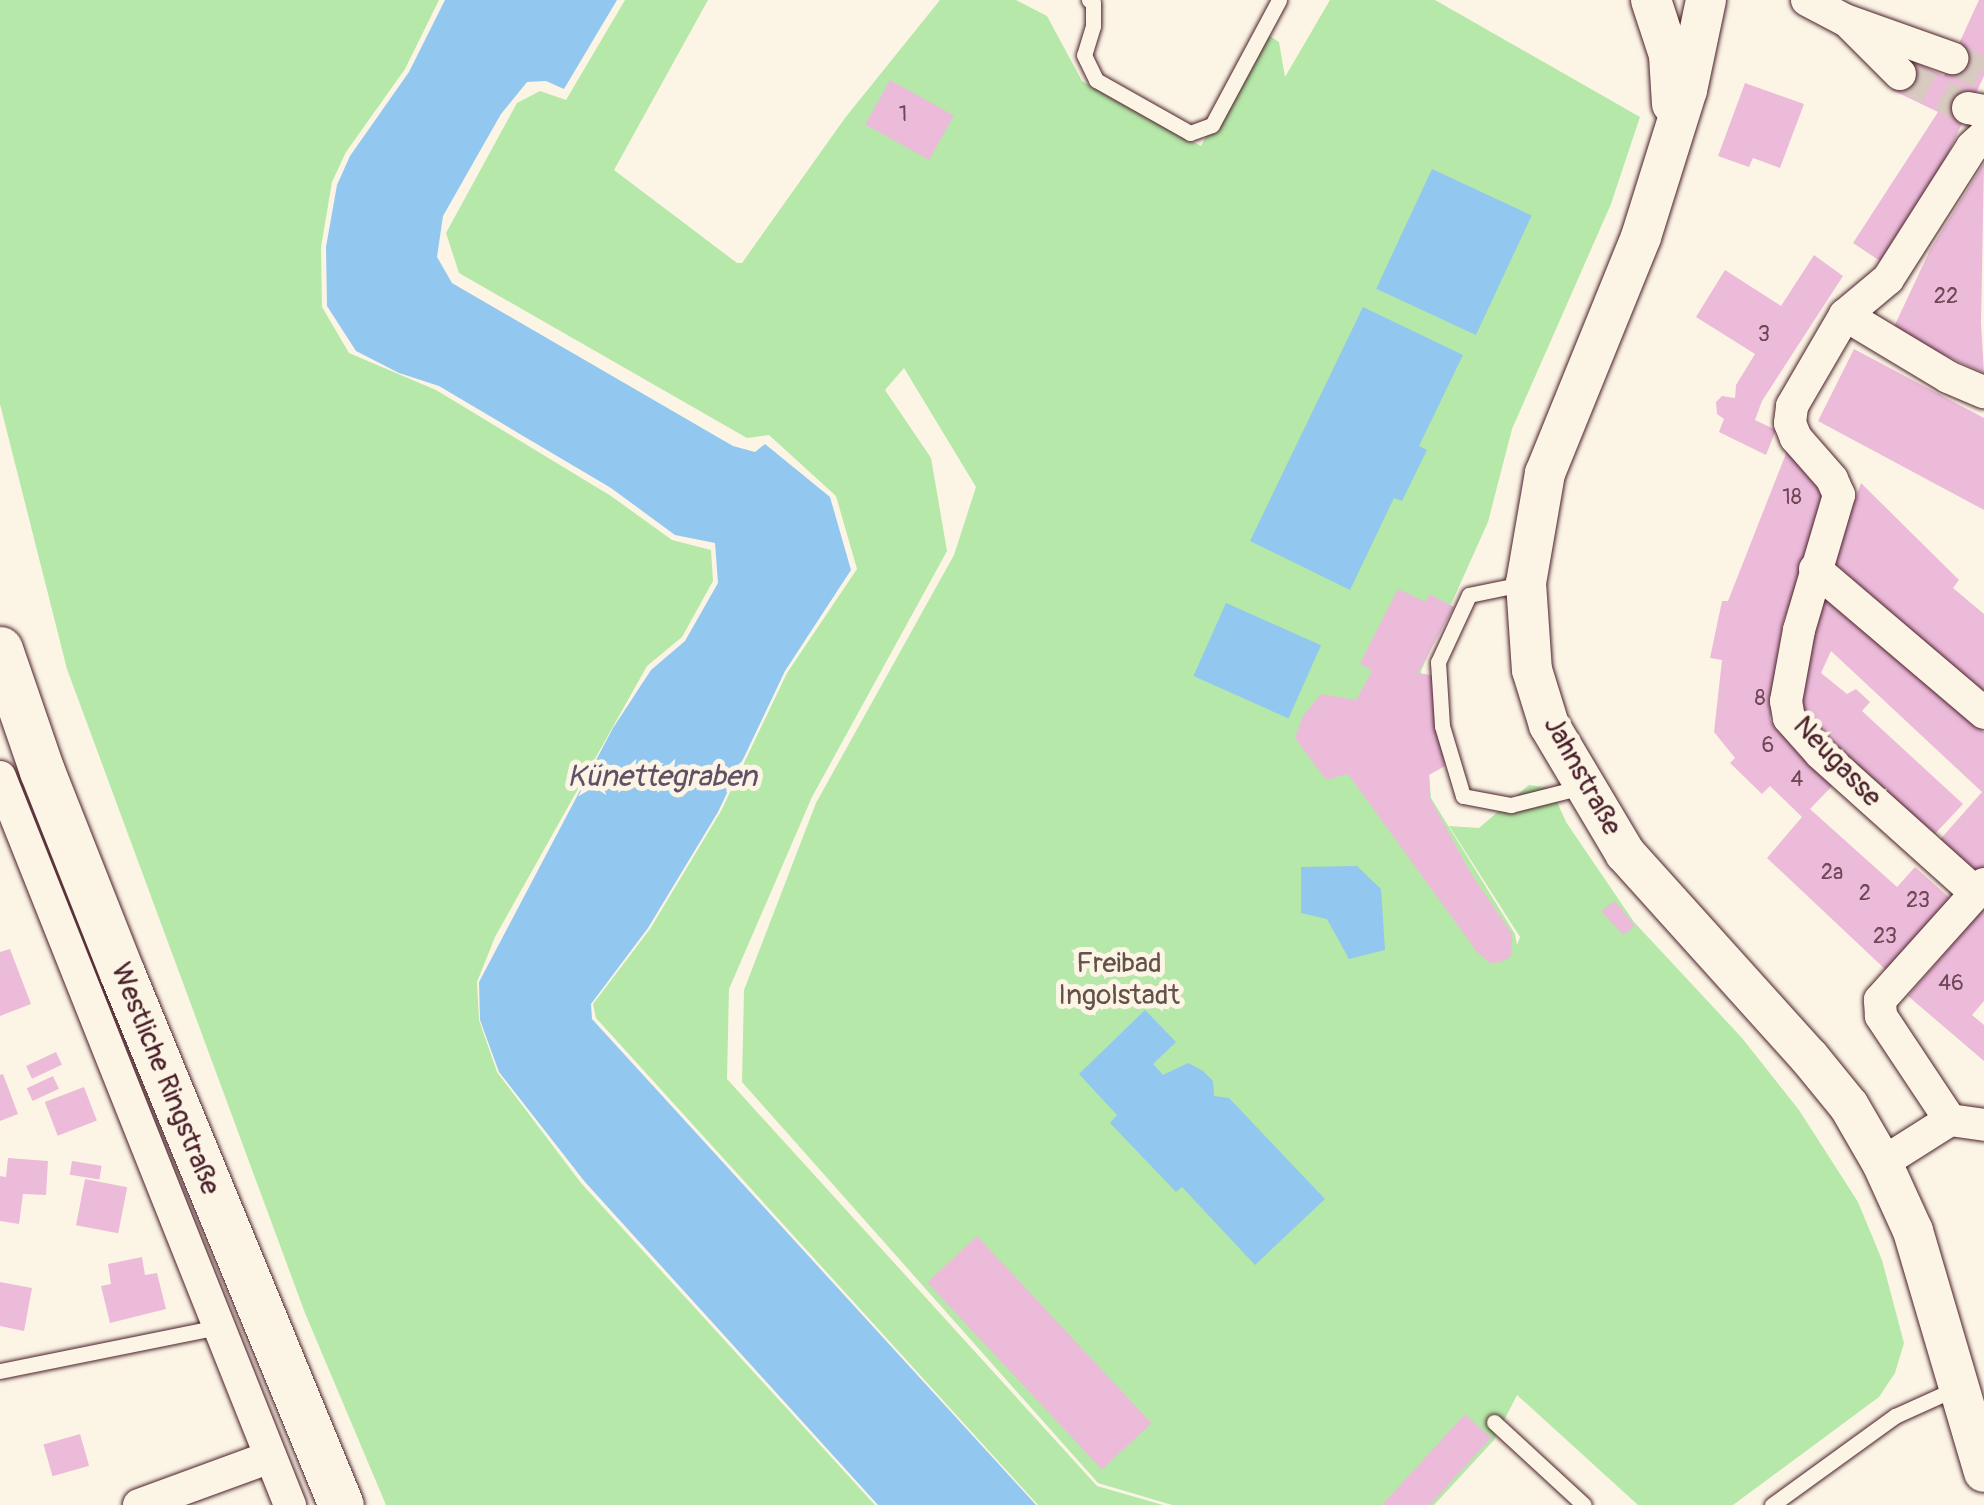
<!DOCTYPE html>
<meta charset="utf-8">
<style>
body{margin:0}
#map{position:relative;width:1984px;height:1505px;overflow:hidden;background:#fcf5e5;font-family:Pangolin,sans-serif}
div>[style]{position:absolute}
[style*='--x']{left:calc(var(--x)*1px);top:calc(var(--y)*1px);width:calc(var(--w)*1px);rotate:calc(var(--a)*1deg)}
.green>*{inset:0;background:#b5e8a9}
.water>*{inset:0;background:#92c7f0;transform-origin:0 0}
.building>*{inset:0;background:#ecbbda;transform-origin:0 0}
.minor-tunnel>*{height:32px;margin-top:-16px;transform-origin:0;background:repeating-linear-gradient(90deg,#d8cac0 0 32px,transparent 0 48px)}
.roads{filter:drop-shadow(0 0 2px #4a1f2b) drop-shadow(0 0 2px #4a1f2b)}
.service>*{height:15px;margin:-7.5px;padding:0 7.5px;transform-origin:7.5px;border-radius:7.5px;background:#fcf5e5}
.minor>*{height:32px;margin:-16px;padding:0 16px;transform-origin:16px;border-radius:16px;background:#fcf5e5}
.tertiary>*{height:40px;margin:-20px;padding:0 20px;transform-origin:20px;border-radius:20px;background:#fcf5e5}
.secondary>*{height:45px;margin:-22.5px;padding:0 22.5px;transform-origin:22.5px;border-radius:22.5px;background:#fcf5e5}
span{translate:-50% -50%;white-space:nowrap;text-align:center;line-height:1.15;-webkit-text-stroke:10px #fcf5e5;paint-order:stroke}
.number-label{font-size:22px;color:#724657}
.number-label span{-webkit-text-stroke-width:0}
.street-label{font-size:28px;color:#4a1f2b}
.park-label{font-size:28px;color:#65514a}
.water-label{font-size:30px;color:#605166;font-style:italic}
</style>
<div id="map">
<div class="green">
<div style="clip-path:polygon(0 0,439px 0,405px 69px,346px 152px,332px 182px,321px 247px,322px 307px,349px 353px,436px 390px,611px 496px,672px 540px,711px 550px,713px 581px,682px 637px,647px 666px,495px 937px,477px 982px,479px 1020px,497px 1072px,581px 1183px,875px 1505px,386px 1505px,305px 1313px,67px 669px,0 404px)"></div>
<div style="clip-path:polygon(625px 0,708px 0,614px 170px,737px 263px,742px 263px,845px 118px,940px 0,1016px 0,1047px 16px,1082px 81px,1201px 146px,1262px 31px,1279px 42px,1285px 77px,1330px 0,1435px 0,1640px 117px,1611px 204px,1512px 429px,1488px 522px,1421px 671px,1431px 798px,1515px 934px,1517px 945px,1520px 937px,1449px 826px,1479px 828px,1529px 785px,1551px 788px,1566px 822px,1634px 922px,1742px 1038px,1799px 1110px,1858px 1202px,1882px 1260px,1904px 1343px,1895px 1373px,1879px 1397px,1733px 1505px,1638px 1505px,1517px 1395px,1494px 1440px,1434px 1505px,1172px 1505px,1098px 1483px,742px 1082px,744px 990px,816px 803px,954px 555px,976px 487px,904px 368px,885px 390px,931px 458px,947px 551px,812px 797px,729px 989px,727px 1079px,1097px 1486px,1163px 1505px,1038px 1505px,596px 1018px,593px 1004px,650px 929px,721px 811px,787px 673px,857px 569px,836px 496px,769px 435px,747px 438px,459px 273px,446px 233px,517px 103px,540px 91px,566px 100px)"></div>
</div>
<div class="water">
<div style="clip-path:polygon(445px 0,617px 0,564px 89px,546px 81px,527px 82px,501px 114px,443px 216px,437px 257px,452px 283px,733px 446px,755px 452px,765px 444px,830px 497px,851px 570px,785px 671px,718px 812px,648px 928px,591px 1004px,592px 1019px,1036px 1505px,878px 1505px,585px 1182px,499px 1072px,480px 1020px,479px 982px,613px 728px,651px 670px,685px 641px,718px 583px,715px 543px,675px 535px,611px 488px,439px 386px,399px 373px,356px 351px,327px 306px,326px 247px,337px 185px,350px 156px,409px 72px)"></div>
<div style="left:1432px;top:169px;width:110px;height:132px;rotate:25deg"></div>
<div style="clip-path:polygon(1363px 307px,1463px 355px,1419px 446px,1427px 450px,1402px 501px,1394px 498px,1350px 590px,1250px 541px)"></div>
<div style="left:1226px;top:603px;width:104px;height:80px;rotate:24deg"></div>
<div style="clip-path:polygon(1357px 866px,1381px 889px,1385px 950px,1349px 959px,1327px 919px,1301px 913px,1301px 867px)"></div>
<div style="clip-path:polygon(1145px 1010px,1176px 1042px,1153px 1064px,1163px 1075px,1188px 1063px,1203px 1071px,1213px 1081px,1214px 1096px,1229px 1098px,1325px 1199px,1255px 1265px,1182px 1187px,1176px 1192px,1110px 1123px,1117px 1115px,1079px 1074px)"></div>
</div>
<div class="building">
<div style="clip-path:polygon(1979px 0,1984px 0,1984px 76px,1947px 156px,1880px 261px,1853px 243px,1938px 112px,1892px 90px,1908px 59px,1944px 76px)"></div>
<div style="left:890px;top:80px;width:73px;height:51px;rotate:29deg"></div>
<div style="clip-path:polygon(1745px 83px,1804px 104px,1780px 168px,1753px 158px,1749px 167px,1718px 156px)"></div>
<div style="clip-path:polygon(1984px 163px,1981px 323px,1984px 373px,1892px 331px,1930px 250px)"></div>
<div style="clip-path:polygon(1814px 255px,1843px 276px,1762px 401px,1755px 420px,1776px 430px,1766px 455px,1719px 432px,1724px 419px,1717px 414px,1716px 402px,1722px 396px,1735px 398px,1736px 385px,1755px 354px,1696px 317px,1725px 270px,1781px 306px)"></div>
<div style="clip-path:polygon(1854px 349px,1984px 418px,1984px 510px,1818px 421px)"></div>
<div style="clip-path:polygon(1787px 451px,1831px 495px,1783px 622px,1770px 720px,1836px 782px,1810px 809px,1897px 887px,1915px 867px,1952px 900px,1887px 971px,1767px 858px,1802px 817px,1770px 786px,1762px 794px,1730px 763px,1735px 758px,1714px 732px,1722px 660px,1710px 658px,1722px 601px,1728px 601px)"></div>
<div style="clip-path:polygon(1861px 483px,1959px 580px,1953px 588px,1984px 614px,1984px 695px,1833px 562px)"></div>
<div style="clip-path:polygon(1398px 589px,1426px 602px,1429px 594px,1454px 607px,1418px 673px,1436px 676px,1445px 766px,1429px 775px,1430px 798px,1470px 872px,1512px 934px,1511px 956px,1502px 962px,1490px 963px,1477px 952px,1348px 774px,1326px 780px,1295px 738px,1303px 716px,1321px 694px,1356px 700px,1372px 671px,1360px 663px)"></div>
<div style="clip-path:polygon(1823px 589px,1984px 732px,1984px 869px,1976px 877px,1937px 843px,1982px 792px,1831px 651px,1821px 673px,1847px 694px,1856px 689px,1870px 702px,1862px 711px,1963px 804px,1932px 837px,1800px 713px,1805px 646px)"></div>
<div style="clip-path:polygon(1615px 901px,1635px 926px,1623px 935px,1601px 911px)"></div>
<div style="clip-path:polygon(1984px 908px,1984px 1001px,1972px 1015px,1984px 1025px,1984px 1061px,1908px 996px)"></div>
<div style="clip-path:polygon(10px 949px,31px 1004px,0 1016px,0 952px)"></div>
<div style="left:56px;top:1052px;width:14px;height:33px;rotate:65deg"></div>
<div style="clip-path:polygon(3px 1074px,18px 1114px,0 1121px,0 1075px)"></div>
<div style="left:53px;top:1076px;width:14px;height:29px;rotate:65deg"></div>
<div style="left:84px;top:1087px;width:36px;height:42px;rotate:69deg"></div>
<div style="clip-path:polygon(8px 1158px,48px 1161px,46px 1195px,23px 1194px,19px 1224px,0 1221px,0 1176px,6px 1177px)"></div>
<div style="left:72px;top:1161px;width:30px;height:14px;rotate:9deg"></div>
<div style="left:85px;top:1179px;width:43px;height:47px;rotate:11deg"></div>
<div style="left:977px;top:1236px;width:256px;height:68px;rotate:47deg"></div>
<div style="clip-path:polygon(142px 1257px,145px 1275px,157px 1273px,166px 1309px,110px 1323px,101px 1286px,111px 1284px,108px 1264px)"></div>
<div style="clip-path:polygon(0 1282px,32px 1288px,24px 1331px,0 1326px)"></div>
<div style="clip-path:polygon(1465px 1414px,1491px 1438px,1430px 1505px,1382px 1505px)"></div>
<div style="left:80px;top:1434px;width:33px;height:38px;rotate:74deg"></div>
</div>
<div class="minor-tunnel">
<div style="--x:1952;--y:58;--w:36;--a:28"></div>
<div style="--x:1900;--y:74;--w:76;--a:26.6"></div>
</div>
<div class="roads">
<div class="service">
<div style="--x:1089;--y:0;--w:5;--a:37"></div>
<div style="--x:1093;--y:3;--w:23;--a:90"></div>
<div style="--x:1093;--y:26;--w:30;--a:107"></div>
<div style="--x:1084;--y:55;--w:28;--a:64"></div>
<div style="--x:1096;--y:80;--w:108;--a:29.4"></div>
<div style="--x:1190;--y:133;--w:23;--a:-20"></div>
<div style="--x:1212;--y:125;--w:142;--a:-61.8"></div>
<div style="--x:1522;--y:584;--w:54;--a:168.3"></div>
<div style="--x:1469;--y:595;--w:74;--a:114.8"></div>
<div style="--x:1438;--y:662;--w:64;--a:86.4"></div>
<div style="--x:1442;--y:726;--w:73;--a:73.3"></div>
<div style="--x:1463;--y:796;--w:49;--a:10.6"></div>
<div style="--x:1511;--y:805;--w:73;--a:-14.2"></div>
<div style="--x:0;--y:1371;--w:222;--a:-11.4"></div>
<div style="--x:1494;--y:1422;--w:122;--a:42.7"></div>
<div style="--x:1772;--y:1505;--w:152;--a:-35.9"></div>
<div style="--x:1895;--y:1416;--w:68;--a:-24.3"></div>
</div>
<div class="minor">
<div style="--x:1807;--y:0;--w:43;--a:27.8"></div>
<div style="--x:1845;--y:20;--w:114;--a:19.6"></div>
<div style="--x:1849;--y:23;--w:72;--a:45"></div>
<div style="--x:1968;--y:108;--w:16;--a:11"></div>
<div style="--x:1845;--y:315;--w:120;--a:31"></div>
<div style="--x:1948;--y:377;--w:39;--a:23"></div>
<div style="--x:1815;--y:569;--w:222;--a:40.4"></div>
<div style="--x:0;--y:777;--w:784;--a:68.28"></div>
<div style="--x:1976;--y:893;--w:210;--a:-138.1"></div>
<div style="--x:1820;--y:753;--w:47;--a:-131.5"></div>
<div style="--x:1789;--y:718;--w:17;--a:-100"></div>
<div style="--x:1786;--y:701;--w:72;--a:-79.6"></div>
<div style="--x:1799;--y:630;--w:141;--a:-73.5"></div>
<div style="--x:1839;--y:495;--w:17;--a:-114"></div>
<div style="--x:1832;--y:479;--w:55;--a:-131.3"></div>
<div style="--x:1796;--y:438;--w:16;--a:-112"></div>
<div style="--x:1790;--y:423;--w:17;--a:-83"></div>
<div style="--x:1792;--y:406;--w:105;--a:-59.8"></div>
<div style="--x:1845;--y:315;--w:56;--a:-39.9"></div>
<div style="--x:1888;--y:279;--w:156;--a:-57.5"></div>
<div style="--x:1972;--y:147;--w:16;--a:-43"></div>
<div style="--x:1950;--y:1120;--w:125;--a:-123.6"></div>
<div style="--x:1881;--y:1016;--w:16;--a:-94"></div>
<div style="--x:1880;--y:1000;--w:156;--a:-48.1"></div>
<div style="--x:1882;--y:1163;--w:80;--a:-32.3"></div>
<div style="--x:1950;--y:1120;--w:34;--a:8"></div>
<div style="--x:139;--y:1505;--w:140;--a:-20.1"></div>
</div>
<div class="tertiary">
<div style="--x:1651;--y:0;--w:58;--a:71.9"></div>
<div style="--x:1669;--y:55;--w:49;--a:86.5"></div>
<div style="--x:1706;--y:0;--w:92;--a:101.9"></div>
<div style="--x:1687;--y:90;--w:154;--a:107.4"></div>
<div style="--x:1641;--y:237;--w:255;--a:112.1"></div>
<div style="--x:1545;--y:473;--w:112;--a:99.8"></div>
<div style="--x:1526;--y:583;--w:87;--a:86.1"></div>
<div style="--x:1532;--y:670;--w:58;--a:72.8"></div>
<div style="--x:1549;--y:725;--w:149;--a:59.3"></div>
<div style="--x:1625;--y:853;--w:275;--a:48"></div>
<div style="--x:1809;--y:1057;--w:63;--a:50.8"></div>
<div style="--x:1849;--y:1106;--w:66;--a:59.9"></div>
<div style="--x:1882;--y:1163;--w:75;--a:65.5"></div>
<div style="--x:1913;--y:1231;--w:251;--a:73.6"></div>
</div>
<div class="secondary">
<div style="--x:0;--y:649;--w:129;--a:71"></div>
<div style="--x:42;--y:771;--w:217;--a:68.4"></div>
<div style="--x:122;--y:973;--w:575;--a:67.63"></div>
</div>
</div>
<div class="number-label">
<span style="left:903px;top:115px">1</span>
<span style="left:1946px;top:297px">22</span>
<span style="left:1764px;top:335px">3</span>
<span style="left:1792px;top:498px">18</span>
<span style="left:1760px;top:699px">8</span>
<span style="left:1768px;top:746px">6</span>
<span style="left:1797px;top:780px">4</span>
<span style="left:1832px;top:873px">2a</span>
<span style="left:1865px;top:894px">2</span>
<span style="left:1918px;top:901px">23</span>
<span style="left:1885px;top:937px">23</span>
<span style="left:1951px;top:984px">46</span>
</div>
<div class="street-label">
<span style="left:1837px;top:762px;rotate:46deg">Neugasse</span>
<span style="left:1582px;top:776px;rotate:61deg">Jahnstraße</span>
<span style="left:165px;top:1079px;rotate:68deg">Westliche Ringstraße</span>
</div>
<div class="park-label">
<span style="left:1119px;top:980px">Freibad<br>Ingolstadt</span>
</div>
<div class="water-label">
<span style="left:662px;top:777px">Künettegraben</span>
</div>
</div>
